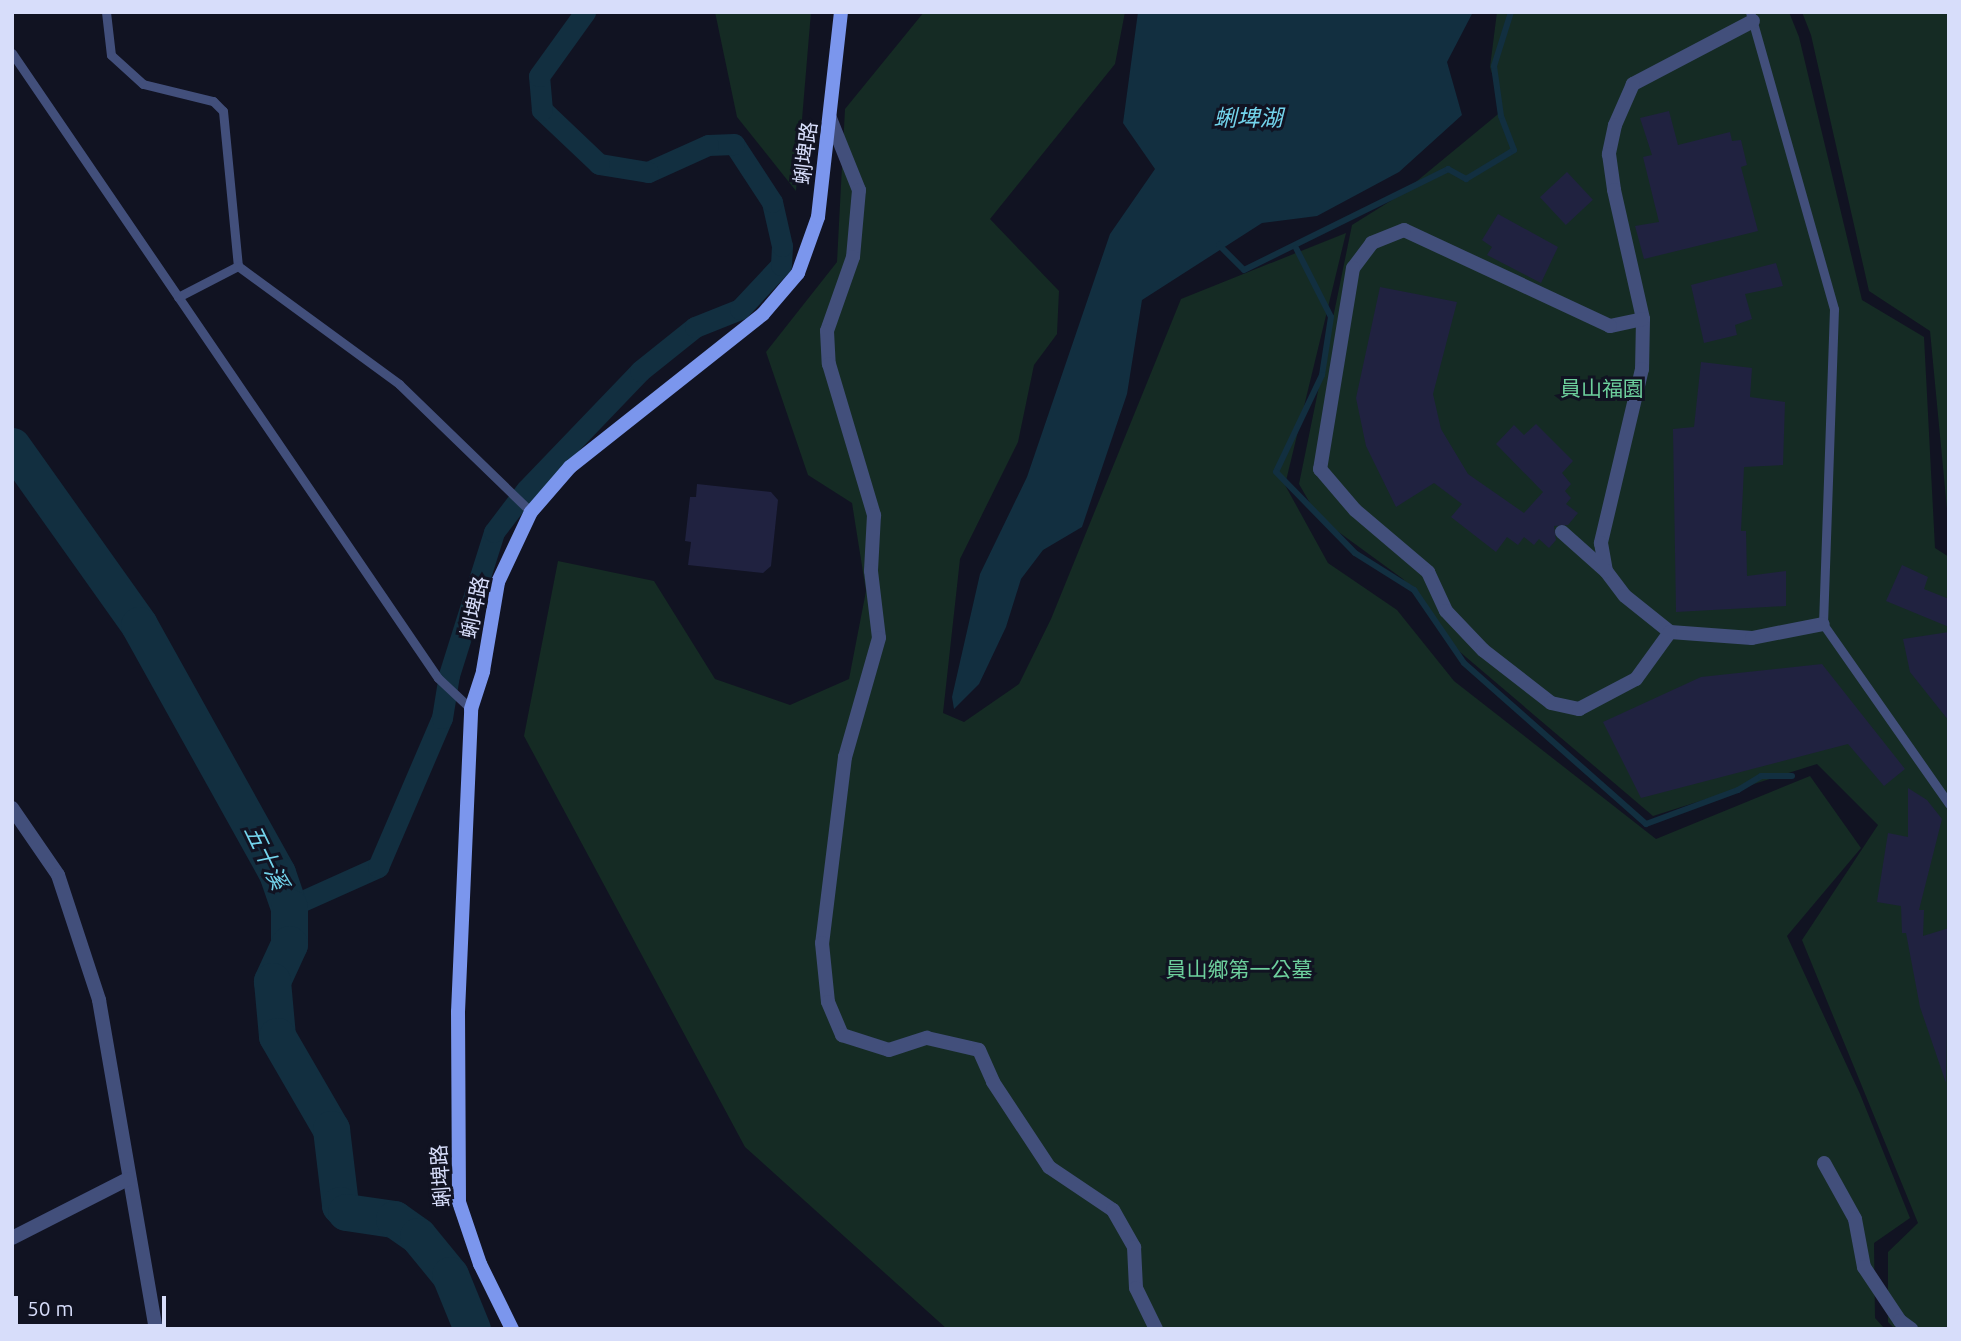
<!DOCTYPE html>
<meta charset="utf-8">
<style>
body{margin:0}
#map{position:relative;width:1961px;height:1341px;overflow:hidden;background:#111322;font-family:Ubuntu,"Noto Sans TC",sans-serif}
div>[style]{position:absolute}
[style*='--x']{left:calc(var(--x)*1px);top:calc(var(--y)*1px);width:calc(var(--w)*1px);rotate:calc(var(--a)*1deg)}
.green>*{inset:0;background:#152b24}
.water>*{inset:0;background:#122f40}
.stream>*{height:6px;margin:-3px;padding:0 3px;transform-origin:3px;border-radius:3px;background:#122f40}
.canal>*{height:21px;margin:-10.5px;padding:0 10.5px;transform-origin:10.5px;border-radius:10.5px;background:#122f40}
.river>*{height:37px;margin:-18.5px;padding:0 18.5px;transform-origin:18.5px;border-radius:18.5px;background:#122f40}
.building>*{inset:0;background:#202240;transform-origin:0 0}
.lane>*{height:9px;margin:-4.5px;padding:0 4.5px;transform-origin:4.5px;border-radius:4.5px;background:#424f7b}
.street>*{height:14px;margin:-7px;padding:0 7px;transform-origin:7px;border-radius:7px;background:#424f7b}
.secondary>*{height:14px;margin:-7px;padding:0 7px;transform-origin:7px;border-radius:7px;background:#7b96ed}
span{translate:-50% -50%;white-space:nowrap;text-align:center;line-height:1.15;-webkit-text-stroke:6px #111322;paint-order:stroke}
.street-label{font-size:21px;color:#d7ddfa}
.park-label{font-size:21px;color:#6dd09d}
.water-label{font-size:23px;color:#73d4ec;font-style:italic}
.frame{position:absolute;inset:0;border:14px solid #d7ddfa;pointer-events:none}
.scale{position:absolute;left:14px;top:1296px;width:152px;height:32px;box-sizing:border-box;border:4px solid #d7ddfa;border-top:0;padding-left:9px;font-size:21px;line-height:24px;white-space:nowrap;color:#d7ddfa;-webkit-text-stroke:5px #111322;paint-order:stroke}
</style>
<div id="map">
<div class="green">
<div style="clip-path:polygon(715px 12px,811px 12px,796px 191px,737px 117px)"></div>
<div style="clip-path:polygon(924px 12px,1125px 12px,1115px 64px,990px 219px,1059px 291px,1057px 334px,1034px 365px,1018px 442px,960px 559px,943px 713px,964px 722px,1019px 684px,1051px 619px,1181px 299px,1346px 233px,1285px 485px,1328px 563px,1397px 610px,1454px 681px,1656px 839px,1810px 776px,1861px 848px,1787px 936px,1860px 1094px,1910px 1218px,1874px 1243px,1875px 1318px,1885px 1329px,947px 1329px,745px 1147px,524px 736px,558px 561px,654px 581px,715px 679px,790px 705px,849px 679px,866px 591px,852px 503px,808px 475px,766px 352px,837px 262px,845px 109px)"></div>
<div style="clip-path:polygon(1497px 12px,1789px 12px,1799px 37px,1862px 300px,1924px 337px,1935px 548px,1949px 557px,1949px 1329px,1895px 1329px,1888px 1322px,1888px 1252px,1918px 1223px,1802px 940px,1878px 825px,1817px 764px,1653px 816px,1460px 652px,1403px 579px,1318px 517px,1299px 484px,1352px 225px,1400px 195px,1503px 110px,1490px 67px)"></div>
<div style="clip-path:polygon(1802px 12px,1949px 12px,1949px 530px,1930px 331px,1869px 291px,1811px 35px)"></div>
</div>
<div class="water">
<div style="clip-path:polygon(1138px 12px,1473px 12px,1447px 62px,1462px 115px,1399px 172px,1317px 216px,1262px 223px,1142px 300px,1127px 394px,1082px 527px,1043px 550px,1021px 579px,1006px 627px,979px 684px,954px 709px,952px 697px,980px 574px,1027px 477px,1110px 234px,1155px 169px,1123px 123px)"></div>
</div>
<div class="stream">
<div style="--x:1219;--y:245;--w:35;--a:45"></div>
<div style="--x:1244;--y:270;--w:228;--a:-26.3"></div>
<div style="--x:1448;--y:169;--w:21;--a:29"></div>
<div style="--x:1466;--y:179;--w:56;--a:-31.1"></div>
<div style="--x:1514;--y:150;--w:36;--a:-111"></div>
<div style="--x:1501;--y:116;--w:50;--a:-98"></div>
<div style="--x:1494;--y:66;--w:57;--a:-72.5"></div>
<div style="--x:1296;--y:248;--w:77;--a:63.1"></div>
<div style="--x:1331;--y:317;--w:59;--a:98.8"></div>
<div style="--x:1322;--y:375;--w:107;--a:115.4"></div>
<div style="--x:1276;--y:472;--w:113;--a:45.7"></div>
<div style="--x:1355;--y:553;--w:70;--a:32.1"></div>
<div style="--x:1414;--y:590;--w:88;--a:55.6"></div>
<div style="--x:1464;--y:663;--w:243;--a:41.5"></div>
<div style="--x:1646;--y:824;--w:98;--a:-20.3"></div>
<div style="--x:1738;--y:790;--w:27;--a:-31"></div>
<div style="--x:1761;--y:776;--w:31;--a:0"></div>
</div>
<div class="canal">
<div style="--x:289;--y:907;--w:98;--a:-24.2"></div>
<div style="--x:378;--y:867;--w:162;--a:-66.8"></div>
<div style="--x:442;--y:718;--w:44;--a:-80.8"></div>
<div style="--x:449;--y:675;--w:150;--a:-72.5"></div>
<div style="--x:494;--y:532;--w:53;--a:-52.7"></div>
<div style="--x:526;--y:490;--w:165;--a:-46.2"></div>
<div style="--x:640;--y:371;--w:70;--a:-38.7"></div>
<div style="--x:695;--y:327;--w:48;--a:-21.8"></div>
<div style="--x:740;--y:309;--w:60;--a:-47"></div>
<div style="--x:781;--y:265;--w:19;--a:-87"></div>
<div style="--x:782;--y:246;--w:45;--a:-102.8"></div>
<div style="--x:772;--y:202;--w:69;--a:-123.2"></div>
<div style="--x:734;--y:144;--w:26;--a:178"></div>
<div style="--x:708;--y:145;--w:66;--a:155.8"></div>
<div style="--x:648;--y:172;--w:50;--a:-170.7"></div>
<div style="--x:599;--y:164;--w:79;--a:-136.5"></div>
<div style="--x:542;--y:110;--w:34;--a:-95"></div>
<div style="--x:539;--y:76;--w:79;--a:-54.3"></div>
</div>
<div class="river">
<div style="--x:12;--y:446;--w:219;--a:54.6"></div>
<div style="--x:139;--y:625;--w:284;--a:60.9"></div>
<div style="--x:277;--y:873;--w:36;--a:71"></div>
<div style="--x:289;--y:907;--w:37;--a:90"></div>
<div style="--x:289;--y:944;--w:41;--a:114.7"></div>
<div style="--x:272;--y:981;--w:55;--a:84.8"></div>
<div style="--x:277;--y:1036;--w:108;--a:59.9"></div>
<div style="--x:331;--y:1129;--w:77;--a:83.2"></div>
<div style="--x:340;--y:1205;--w:9;--a:49"></div>
<div style="--x:346;--y:1212;--w:49;--a:8.3"></div>
<div style="--x:394;--y:1219;--w:29;--a:35"></div>
<div style="--x:418;--y:1236;--w:50;--a:50.6"></div>
<div style="--x:450;--y:1275;--w:58;--a:67.8"></div>
</div>
<div class="building">
<div style="clip-path:polygon(1669px 111px,1678px 145px,1730px 132px,1732px 141px,1741px 140px,1747px 165px,1741px 167px,1758px 231px,1644px 259px,1635px 226px,1659px 222px,1643px 157px,1652px 155px,1640px 118px)"></div>
<div style="left:1567px;top:172px;width:38px;height:37px;rotate:47deg"></div>
<div style="clip-path:polygon(1498px 214px,1558px 247px,1541px 283px,1487px 255px,1492px 247px,1482px 240px)"></div>
<div style="clip-path:polygon(1776px 263px,1783px 286px,1745px 294px,1752px 319px,1735px 325px,1737px 335px,1704px 343px,1691px 285px)"></div>
<div style="clip-path:polygon(1380px 287px,1457px 302px,1433px 394px,1441px 429px,1468px 474px,1524px 513px,1543px 492px,1496px 444px,1514px 425px,1524px 435px,1536px 424px,1573px 461px,1562px 473px,1571px 484px,1565px 491px,1571px 498px,1566px 504px,1578px 513px,1568px 525px,1554px 526px,1556px 540px,1549px 548px,1539px 539px,1534px 545px,1524px 537px,1518px 545px,1507px 537px,1496px 552px,1451px 517px,1462px 504px,1434px 483px,1396px 507px,1366px 446px,1356px 398px)"></div>
<div style="clip-path:polygon(1701px 362px,1752px 368px,1750px 397px,1785px 402px,1783px 465px,1744px 467px,1741px 531px,1746px 531px,1747px 576px,1786px 571px,1786px 606px,1676px 612px,1673px 429px,1694px 427px)"></div>
<div style="clip-path:polygon(697px 484px,771px 492px,778px 500px,771px 566px,763px 573px,688px 565px,691px 542px,685px 541px,690px 497px,696px 497px)"></div>
<div style="clip-path:polygon(1902px 565px,1928px 577px,1924px 589px,1949px 599px,1949px 627px,1886px 601px)"></div>
<div style="clip-path:polygon(1949px 632px,1949px 721px,1910px 672px,1903px 639px)"></div>
<div style="clip-path:polygon(1822px 664px,1905px 769px,1884px 786px,1848px 744px,1641px 798px,1603px 722px,1701px 677px)"></div>
<div style="clip-path:polygon(1908px 788px,1927px 800px,1942px 819px,1919px 910px,1924px 910px,1923px 936px,1949px 928px,1946px 1083px,1920px 1007px,1906px 933px,1902px 933px,1901px 906px,1877px 902px,1888px 833px,1908px 837px)"></div>
</div>
<div class="lane">
<div style="--x:106;--y:12;--w:43;--a:83.4"></div>
<div style="--x:111;--y:55;--w:43;--a:42.2"></div>
<div style="--x:143;--y:84;--w:72;--a:13.7"></div>
<div style="--x:213;--y:101;--w:14;--a:45"></div>
<div style="--x:223;--y:111;--w:156;--a:84.5"></div>
<div style="--x:238;--y:266;--w:200;--a:36.2"></div>
<div style="--x:399;--y:384;--w:184;--a:44.1"></div>
<div style="--x:1750;--y:12;--w:309;--a:74.2"></div>
<div style="--x:1834;--y:309;--w:315;--a:92"></div>
<div style="--x:1823;--y:624;--w:220;--a:55"></div>
<div style="--x:12;--y:53;--w:756;--a:55.72"></div>
<div style="--x:438;--y:678;--w:45;--a:43.2"></div>
<div style="--x:178;--y:297;--w:68;--a:-27.3"></div>
</div>
<div class="street">
<div style="--x:1753;--y:21;--w:136;--a:152.3"></div>
<div style="--x:1633;--y:84;--w:45;--a:113.7"></div>
<div style="--x:1615;--y:125;--w:30;--a:102"></div>
<div style="--x:1609;--y:154;--w:36;--a:82"></div>
<div style="--x:1614;--y:190;--w:132;--a:77.3"></div>
<div style="--x:1643;--y:319;--w:50;--a:91.1"></div>
<div style="--x:1642;--y:369;--w:179;--a:103.3"></div>
<div style="--x:1601;--y:543;--w:28;--a:80"></div>
<div style="--x:1606;--y:571;--w:31;--a:53"></div>
<div style="--x:1625;--y:596;--w:58;--a:38.7"></div>
<div style="--x:1670;--y:632;--w:82;--a:4.2"></div>
<div style="--x:1752;--y:638;--w:72;--a:-11.2"></div>
<div style="--x:830;--y:118;--w:78;--a:68.1"></div>
<div style="--x:859;--y:190;--w:67;--a:95.1"></div>
<div style="--x:853;--y:257;--w:78;--a:109.4"></div>
<div style="--x:827;--y:331;--w:33;--a:87"></div>
<div style="--x:829;--y:364;--w:158;--a:73.4"></div>
<div style="--x:874;--y:515;--w:56;--a:93.1"></div>
<div style="--x:871;--y:571;--w:67;--a:83.2"></div>
<div style="--x:879;--y:638;--w:124;--a:105.9"></div>
<div style="--x:845;--y:757;--w:187;--a:97"></div>
<div style="--x:822;--y:943;--w:59;--a:84.2"></div>
<div style="--x:828;--y:1002;--w:36;--a:67"></div>
<div style="--x:842;--y:1035;--w:49;--a:17.7"></div>
<div style="--x:889;--y:1050;--w:40;--a:-18"></div>
<div style="--x:927;--y:1038;--w:53;--a:13"></div>
<div style="--x:979;--y:1050;--w:35;--a:66"></div>
<div style="--x:993;--y:1082;--w:102;--a:56.6"></div>
<div style="--x:1049;--y:1167;--w:77;--a:33.9"></div>
<div style="--x:1113;--y:1210;--w:43;--a:60.4"></div>
<div style="--x:1134;--y:1247;--w:41;--a:87.2"></div>
<div style="--x:1136;--y:1288;--w:46;--a:64"></div>
<div style="--x:1643;--y:319;--w:34;--a:168"></div>
<div style="--x:1610;--y:326;--w:227;--a:-155"></div>
<div style="--x:1404;--y:230;--w:35;--a:158"></div>
<div style="--x:1372;--y:243;--w:31;--a:127"></div>
<div style="--x:1353;--y:268;--w:204;--a:99.3"></div>
<div style="--x:1320;--y:469;--w:54;--a:49.5"></div>
<div style="--x:1355;--y:510;--w:96;--a:40.3"></div>
<div style="--x:1428;--y:572;--w:43;--a:65.2"></div>
<div style="--x:1446;--y:611;--w:54;--a:46.5"></div>
<div style="--x:1483;--y:650;--w:86;--a:37.9"></div>
<div style="--x:1551;--y:703;--w:29;--a:12"></div>
<div style="--x:1579;--y:709;--w:64;--a:-27.8"></div>
<div style="--x:1636;--y:679;--w:58;--a:-54.1"></div>
<div style="--x:1562;--y:532;--w:59;--a:41.6"></div>
<div style="--x:12;--y:808;--w:81;--a:55.5"></div>
<div style="--x:58;--y:875;--w:132;--a:71.8"></div>
<div style="--x:99;--y:1000;--w:334;--a:80.2"></div>
<div style="--x:1824;--y:1163;--w:64;--a:61"></div>
<div style="--x:1855;--y:1219;--w:49;--a:79.4"></div>
<div style="--x:1864;--y:1267;--w:65;--a:56.3"></div>
<div style="--x:1900;--y:1321;--w:14;--a:36"></div>
<div style="--x:12;--y:1238;--w:130;--a:-27"></div>
</div>
<div class="secondary">
<div style="--x:512;--y:1329;--w:72;--a:-116.2"></div>
<div style="--x:480;--y:1264;--w:65;--a:-108.7"></div>
<div style="--x:459;--y:1202;--w:190;--a:-90.3"></div>
<div style="--x:458;--y:1012;--w:303;--a:-87.5"></div>
<div style="--x:471;--y:709;--w:40;--a:-72"></div>
<div style="--x:483;--y:671;--w:90;--a:-80.4"></div>
<div style="--x:498;--y:582;--w:77;--a:-64.8"></div>
<div style="--x:531;--y:512;--w:60;--a:-49.1"></div>
<div style="--x:570;--y:467;--w:246;--a:-38.4"></div>
<div style="--x:763;--y:314;--w:54;--a:-49.5"></div>
<div style="--x:798;--y:273;--w:59;--a:-70.3"></div>
<div style="--x:818;--y:217;--w:206;--a:-83.6"></div>
</div>
<div class="street-label">
<span style="left:805px;top:153px;rotate:-83deg">蜊埤路</span>
<span style="left:474px;top:607px;rotate:-78deg">蜊埤路</span>
<span style="left:440px;top:1176px;rotate:-94deg">蜊埤路</span>
</div>
<div class="park-label">
<span style="left:1602px;top:388px">員山福園</span>
<span style="left:1239px;top:969px">員山鄉第一公墓</span>
</div>
<div class="water-label">
<span style="left:1248px;top:118px">蜊埤湖</span>
<span style="left:266px;top:857px;rotate:64deg">五十溪</span>
</div>
<div class="frame"></div>
<div class="scale">50 m</div>
</div>
